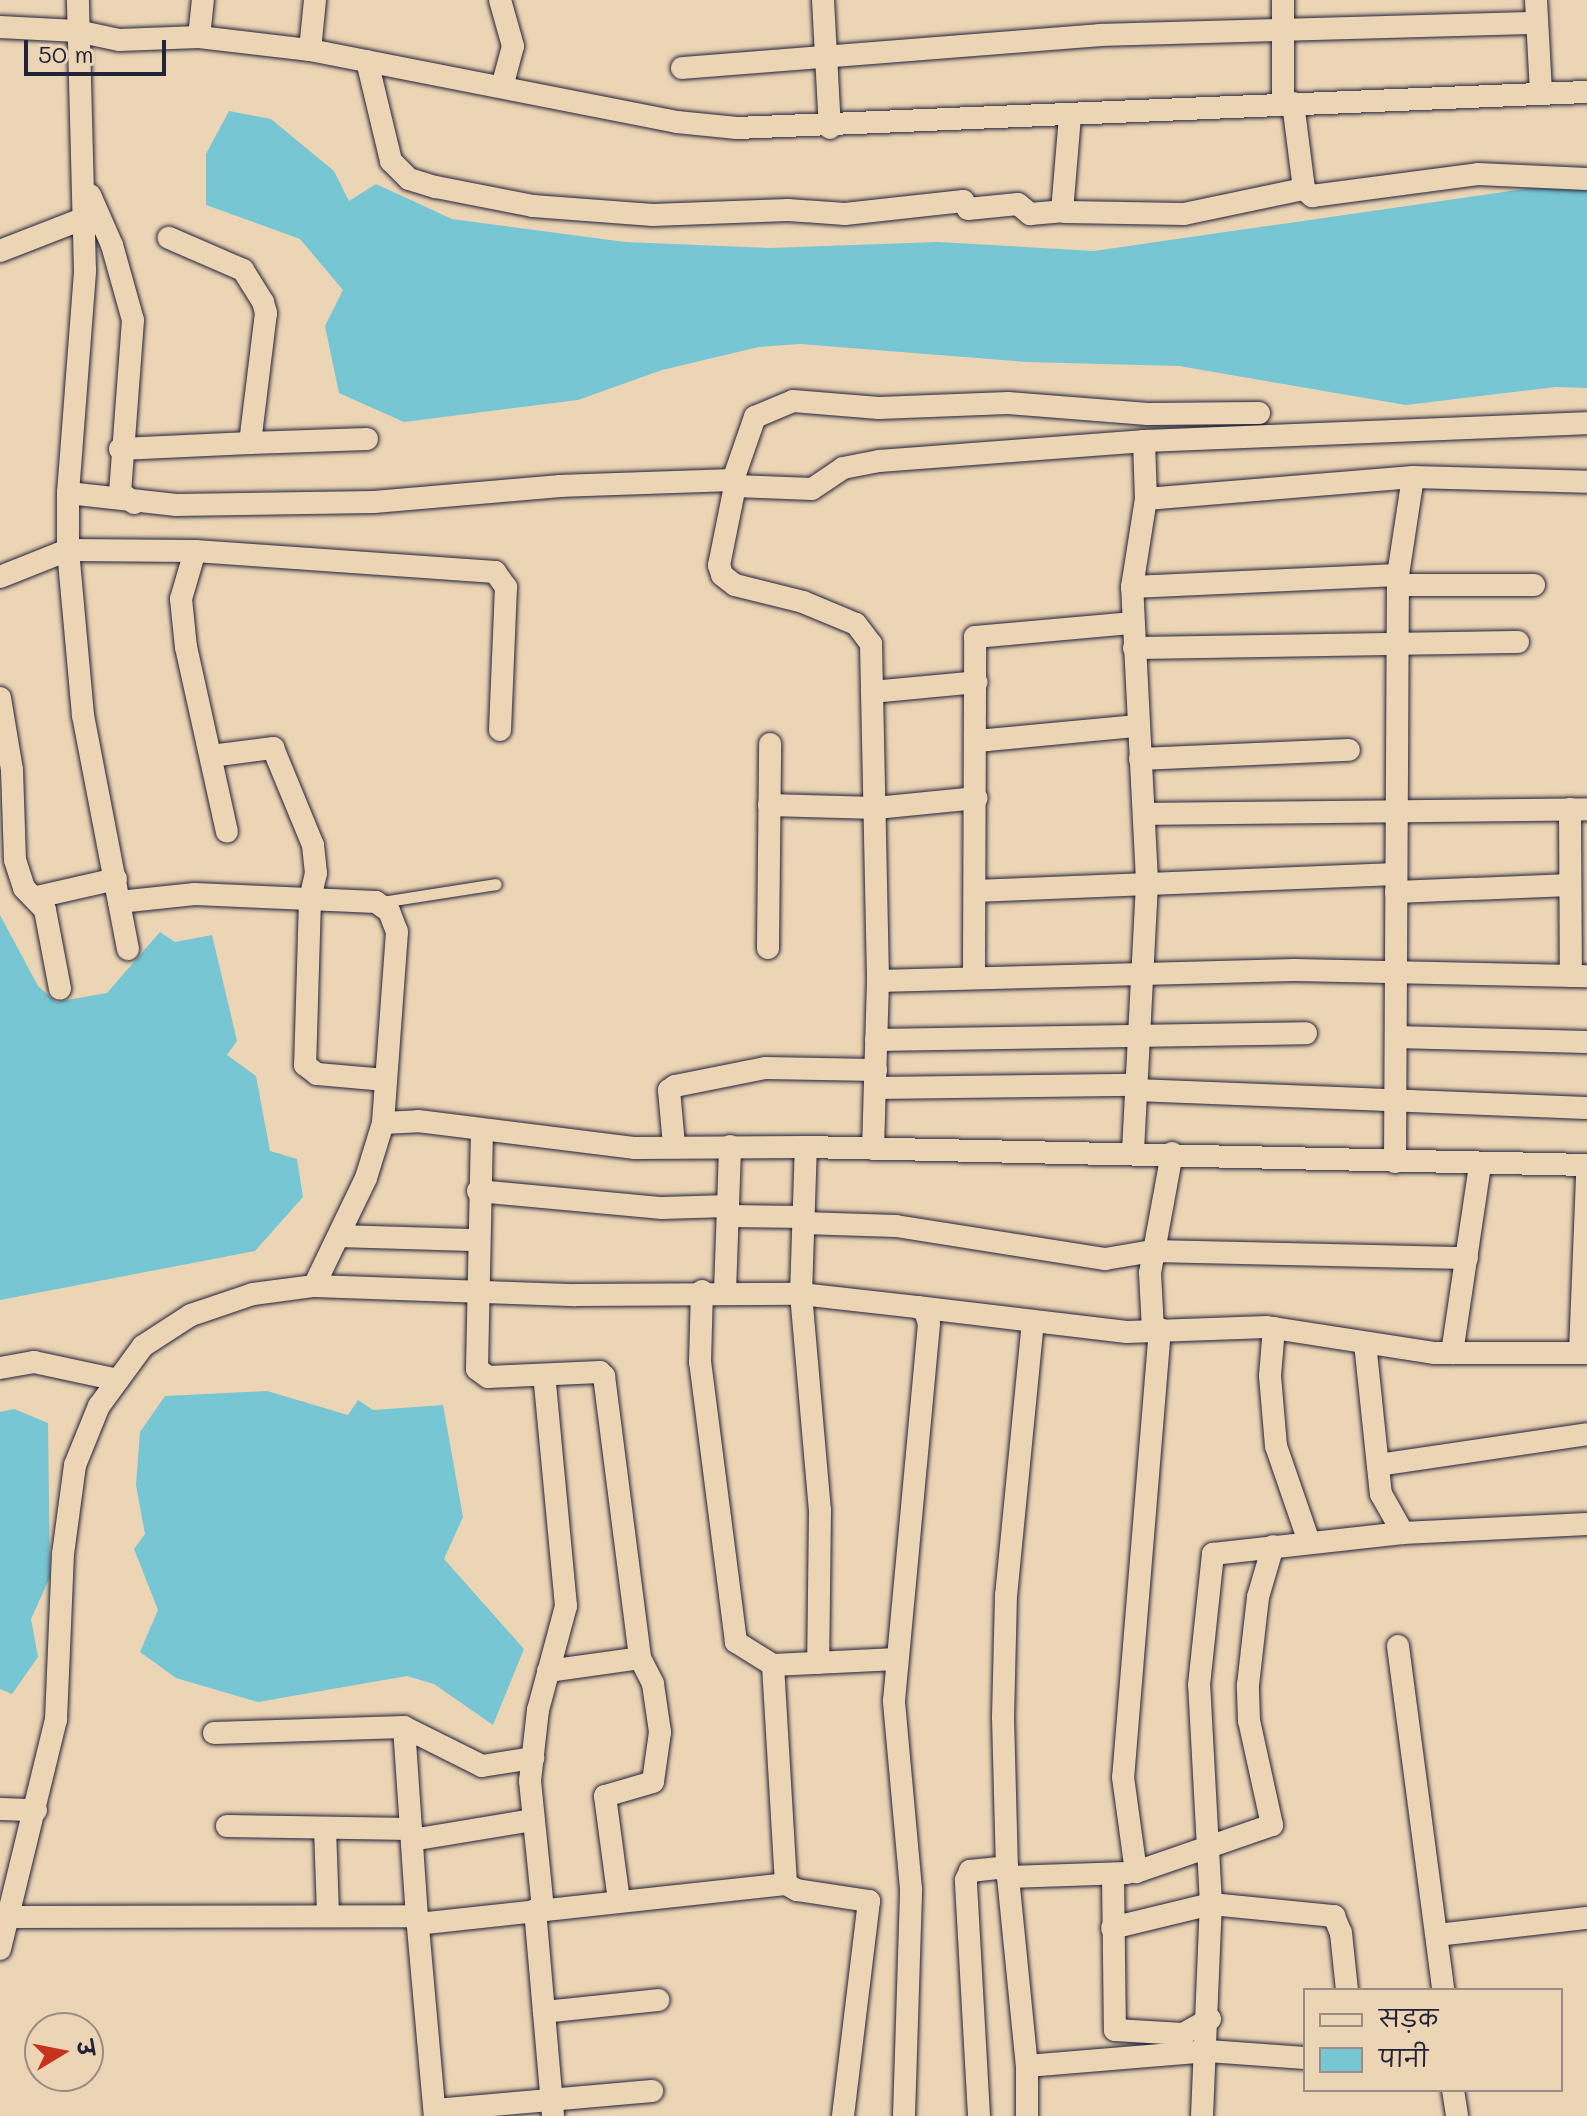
<!DOCTYPE html>
<meta charset="utf-8">
<style>
body{margin:0}
#map{position:relative;width:1587px;height:2116px;overflow:hidden;background:#ecd5b5;font-family:Mali,"Playpen Sans Deva",sans-serif}
div>[style]{position:absolute}
[style*='--x']{left:calc(var(--x)*1px);top:calc(var(--y)*1px);width:calc(var(--w)*1px);rotate:calc(var(--a)*1deg)}
.water>*{inset:0;background:#77c6d3}
.roads{filter:drop-shadow(0 0 2px #22223b) drop-shadow(0 0 2px #22223b)}
.lane>*{height:11px;margin:-5.5px;padding:0 5.5px;transform-origin:5.5px;border-radius:5.5px;background:#ecd5b5}
.street>*{height:22px;margin:-11px;padding:0 11px;transform-origin:11px;border-radius:11px;background:#ecd5b5}
span{translate:-50% -50%;white-space:nowrap;text-align:center;line-height:1.15;-webkit-text-stroke:7px #ecd5b5;paint-order:stroke}
.legend{position:absolute;left:1303px;top:1988px;width:260px;height:104px;box-sizing:border-box;background:#ecd5b5;border:2px solid #9b8d84;margin:0;padding:10px 14px;list-style:none;font-size:24px;color:#22223b}
.legend li{display:flex;align-items:center;gap:16px;height:40px}
.legend b{width:40px;border:2px solid #9b8d84}
.north{position:absolute;left:24px;top:2012px;width:80px;height:80px;box-sizing:border-box;background:#ecd5b5;border:2px solid #9b8d84;border-radius:50%;rotate:80deg;font-size:22px;font-weight:700;line-height:32px;text-align:center;color:#22223b}
.north::after{content:'';display:block;margin:auto;width:28px;height:36px;background:#c8321e;clip-path:polygon(50% 0,100% 100%,50% 72%,0 100%)}
.scale{position:absolute;left:24px;top:40px;width:142px;height:36px;box-sizing:border-box;border:4px solid #22223b;border-top:0;padding-left:10px;font-size:24px;line-height:28px;white-space:nowrap;color:#22223b;-webkit-text-stroke:6px #ecd5b5;paint-order:stroke}
</style>
<div id="map">
<div class="water">
<div style="clip-path:polygon(229px 111px,271px 119px,334px 171px,349px 201px,376px 184px,452px 219px,625px 242px,770px 248px,938px 242px,1094px 251px,1587px 180px,1587px 388px,1556px 387px,1406px 405px,1179px 366px,1026px 362px,800px 344px,759px 347px,662px 370px,578px 400px,404px 422px,339px 393px,325px 326px,343px 290px,300px 239px,206px 205px,206px 154px)"></div>
<div style="clip-path:polygon(0 915px,38px 986px,56px 1002px,107px 993px,160px 932px,175px 942px,212px 935px,237px 1041px,227px 1055px,256px 1076px,270px 1151px,297px 1159px,303px 1197px,255px 1251px,0 1300px)"></div>
<div style="clip-path:polygon(267px 1391px,348px 1415px,358px 1400px,373px 1410px,443px 1405px,463px 1517px,444px 1559px,524px 1649px,493px 1725px,434px 1684px,407px 1676px,258px 1702px,176px 1678px,140px 1652px,158px 1610px,134px 1549px,145px 1534px,136px 1485px,140px 1432px,165px 1396px)"></div>
<div style="clip-path:polygon(14px 1409px,48px 1423px,50px 1577px,31px 1619px,38px 1657px,12px 1694px,0 1689px,0 1412px)"></div>
</div>
<div class="roads">
<div class="lane">
<div style="--x:381;--y:902;--w:116;--a:-8.9"></div>
</div>
<div class="street">
<div style="--x:500;--y:0;--w:48;--a:74.2"></div>
<div style="--x:513;--y:46;--w:39;--a:105"></div>
<div style="--x:823;--y:0;--w:128;--a:86.9"></div>
<div style="--x:1283;--y:0;--w:103;--a:90"></div>
<div style="--x:1536;--y:0;--w:93;--a:86.9"></div>
<div style="--x:0;--y:27;--w:77;--a:3"></div>
<div style="--x:77;--y:31;--w:43;--a:12.1"></div>
<div style="--x:119;--y:40;--w:80;--a:-2.1"></div>
<div style="--x:199;--y:37;--w:112;--a:6.7"></div>
<div style="--x:310;--y:50;--w:374;--a:11.1"></div>
<div style="--x:677;--y:122;--w:60;--a:5.7"></div>
<div style="--x:737;--y:128;--w:851;--a:-2.43"></div>
<div style="--x:199;--y:37;--w:37;--a:-84"></div>
<div style="--x:310;--y:50;--w:50;--a:-84.3"></div>
<div style="--x:367;--y:61;--w:103;--a:76.5"></div>
<div style="--x:391;--y:161;--w:25;--a:45"></div>
<div style="--x:409;--y:179;--w:28;--a:17"></div>
<div style="--x:436;--y:187;--w:99;--a:11.1"></div>
<div style="--x:533;--y:206;--w:120;--a:4.3"></div>
<div style="--x:653;--y:215;--w:135;--a:-2.1"></div>
<div style="--x:788;--y:210;--w:57;--a:4"></div>
<div style="--x:845;--y:214;--w:119;--a:-6.3"></div>
<div style="--x:963;--y:201;--w:9;--a:58"></div>
<div style="--x:968;--y:209;--w:50;--a:-5.7"></div>
<div style="--x:1018;--y:204;--w:16;--a:40"></div>
<div style="--x:1030;--y:214;--w:32;--a:-5"></div>
<div style="--x:682;--y:68;--w:419;--a:-4.5"></div>
<div style="--x:1100;--y:35;--w:437;--a:-1.6"></div>
<div style="--x:1293;--y:103;--w:87;--a:82.7"></div>
<div style="--x:1304;--y:189;--w:11;--a:41"></div>
<div style="--x:1312;--y:196;--w:167;--a:-7.5"></div>
<div style="--x:1478;--y:174;--w:109;--a:2.6"></div>
<div style="--x:1070;--y:116;--w:95;--a:94.8"></div>
<div style="--x:1062;--y:211;--w:4;--a:14"></div>
<div style="--x:1066;--y:212;--w:118;--a:1"></div>
<div style="--x:1184;--y:214;--w:123;--a:-11.8"></div>
<div style="--x:90;--y:195;--w:55;--a:66.3"></div>
<div style="--x:112;--y:245;--w:78;--a:74.4"></div>
<div style="--x:133;--y:320;--w:172;--a:94.3"></div>
<div style="--x:120;--y:492;--w:18;--a:38"></div>
<div style="--x:0;--y:251;--w:91;--a:-21.2"></div>
<div style="--x:250;--y:443;--w:117;--a:-2"></div>
<div style="--x:120;--y:449;--w:130;--a:-2.6"></div>
<div style="--x:250;--y:443;--w:131;--a:-83"></div>
<div style="--x:266;--y:313;--w:11;--a:-105"></div>
<div style="--x:263;--y:302;--w:38;--a:-122"></div>
<div style="--x:243;--y:270;--w:81;--a:-156.6"></div>
<div style="--x:733;--y:480;--w:67;--a:-70.8"></div>
<div style="--x:755;--y:417;--w:41;--a:-22.8"></div>
<div style="--x:793;--y:401;--w:86;--a:4.7"></div>
<div style="--x:879;--y:408;--w:129;--a:-2.2"></div>
<div style="--x:1008;--y:403;--w:140;--a:4.5"></div>
<div style="--x:1148;--y:414;--w:111;--a:-0.5"></div>
<div style="--x:735;--y:486;--w:81;--a:101.4"></div>
<div style="--x:719;--y:565;--w:10;--a:73"></div>
<div style="--x:722;--y:575;--w:16;--a:38"></div>
<div style="--x:735;--y:585;--w:70;--a:14"></div>
<div style="--x:803;--y:602;--w:57;--a:22.5"></div>
<div style="--x:856;--y:624;--w:25;--a:53"></div>
<div style="--x:871;--y:644;--w:337;--a:88.8"></div>
<div style="--x:878;--y:981;--w:168;--a:91.7"></div>
<div style="--x:68;--y:493;--w:109;--a:6.3"></div>
<div style="--x:176;--y:505;--w:198;--a:-0.9"></div>
<div style="--x:374;--y:502;--w:187;--a:-4.9"></div>
<div style="--x:560;--y:486;--w:173;--a:-2"></div>
<div style="--x:733;--y:480;--w:6;--a:72"></div>
<div style="--x:735;--y:486;--w:77;--a:2.2"></div>
<div style="--x:812;--y:489;--w:37;--a:-34"></div>
<div style="--x:843;--y:468;--w:38;--a:-11"></div>
<div style="--x:880;--y:461;--w:265;--a:-4.3"></div>
<div style="--x:1144;--y:441;--w:443;--a:-2.3"></div>
<div style="--x:1146;--y:499;--w:268;--a:-4.7"></div>
<div style="--x:1413;--y:477;--w:174;--a:1.6"></div>
<div style="--x:195;--y:551;--w:50;--a:106.3"></div>
<div style="--x:181;--y:599;--w:48;--a:84.1"></div>
<div style="--x:186;--y:647;--w:189;--a:77.5"></div>
<div style="--x:0;--y:577;--w:73;--a:-21.7"></div>
<div style="--x:68;--y:550;--w:57;--a:-90"></div>
<div style="--x:68;--y:493;--w:223;--a:-85.6"></div>
<div style="--x:85;--y:271;--w:271;--a:-91.5"></div>
<div style="--x:1398;--y:585;--w:136;--a:0"></div>
<div style="--x:1132;--y:587;--w:266;--a:-2.6"></div>
<div style="--x:1134;--y:648;--w:384;--a:-0.9"></div>
<div style="--x:872;--y:692;--w:105;--a:-5.4"></div>
<div style="--x:0;--y:698;--w:73;--a:80.5"></div>
<div style="--x:12;--y:770;--w:90;--a:88.1"></div>
<div style="--x:15;--y:860;--w:29;--a:72"></div>
<div style="--x:24;--y:888;--w:30;--a:46"></div>
<div style="--x:45;--y:910;--w:80;--a:79.2"></div>
<div style="--x:977;--y:741;--w:161;--a:-5.4"></div>
<div style="--x:211;--y:756;--w:63;--a:-7.4"></div>
<div style="--x:273;--y:748;--w:105;--a:67.6"></div>
<div style="--x:313;--y:845;--w:28;--a:84"></div>
<div style="--x:316;--y:873;--w:28;--a:103"></div>
<div style="--x:310;--y:900;--w:165;--a:91.7"></div>
<div style="--x:305;--y:1065;--w:15;--a:37"></div>
<div style="--x:317;--y:1074;--w:69;--a:5"></div>
<div style="--x:1140;--y:759;--w:209;--a:-2.5"></div>
<div style="--x:769;--y:805;--w:107;--a:1.6"></div>
<div style="--x:876;--y:808;--w:101;--a:-5.7"></div>
<div style="--x:1570;--y:809;--w:167;--a:89.7"></div>
<div style="--x:1146;--y:814;--w:441;--a:-0.6"></div>
<div style="--x:975;--y:891;--w:421;--a:-2.3"></div>
<div style="--x:1396;--y:892;--w:174;--a:-2.3"></div>
<div style="--x:37;--y:897;--w:81;--a:-12.8"></div>
<div style="--x:119;--y:902;--w:76;--a:-6"></div>
<div style="--x:195;--y:894;--w:181;--a:2.5"></div>
<div style="--x:376;--y:902;--w:16;--a:35"></div>
<div style="--x:389;--y:911;--w:22;--a:69"></div>
<div style="--x:397;--y:932;--w:192;--a:94.2"></div>
<div style="--x:768;--y:948;--w:204;--a:-89.4"></div>
<div style="--x:128;--y:949;--w:238;--a:-100.9"></div>
<div style="--x:83;--y:715;--w:166;--a:-95.2"></div>
<div style="--x:68;--y:550;--w:127;--a:0.5"></div>
<div style="--x:195;--y:551;--w:301;--a:4"></div>
<div style="--x:495;--y:572;--w:19;--a:54"></div>
<div style="--x:506;--y:587;--w:143;--a:92.4"></div>
<div style="--x:974;--y:976;--w:339;--a:-89.8"></div>
<div style="--x:975;--y:637;--w:159;--a:-5.1"></div>
<div style="--x:878;--y:981;--w:416;--a:-1.5"></div>
<div style="--x:1294;--y:970;--w:293;--a:1.2"></div>
<div style="--x:1396;--y:1037;--w:191;--a:1.5"></div>
<div style="--x:876;--y:1040;--w:430;--a:-0.9"></div>
<div style="--x:875;--y:1088;--w:262;--a:-0.7"></div>
<div style="--x:1136;--y:1090;--w:451;--a:2.3"></div>
<div style="--x:482;--y:1130;--w:239;--a:91.2"></div>
<div style="--x:477;--y:1369;--w:14;--a:36"></div>
<div style="--x:488;--y:1377;--w:112;--a:-2.6"></div>
<div style="--x:600;--y:1372;--w:6;--a:45"></div>
<div style="--x:604;--y:1376;--w:284;--a:82.7"></div>
<div style="--x:640;--y:1658;--w:29;--a:63"></div>
<div style="--x:653;--y:1684;--w:49;--a:81.7"></div>
<div style="--x:660;--y:1732;--w:50;--a:98"></div>
<div style="--x:653;--y:1782;--w:50;--a:163.7"></div>
<div style="--x:605;--y:1796;--w:106;--a:82.4"></div>
<div style="--x:674;--y:1145;--w:55;--a:-95.2"></div>
<div style="--x:669;--y:1090;--w:7;--a:-34"></div>
<div style="--x:675;--y:1086;--w:92;--a:-11.3"></div>
<div style="--x:765;--y:1068;--w:111;--a:1"></div>
<div style="--x:1133;--y:1151;--w:270;--a:-87"></div>
<div style="--x:1147;--y:881;--w:294;--a:-92.9"></div>
<div style="--x:1132;--y:587;--w:89;--a:-81"></div>
<div style="--x:1146;--y:499;--w:58;--a:-92"></div>
<div style="--x:1395;--y:1162;--w:587;--a:-89.71"></div>
<div style="--x:1398;--y:575;--w:99;--a:-81.3"></div>
<div style="--x:478;--y:1191;--w:185;--a:5.3"></div>
<div style="--x:662;--y:1208;--w:66;--a:-1.7"></div>
<div style="--x:728;--y:1216;--w:75;--a:0.8"></div>
<div style="--x:803;--y:1223;--w:93;--a:1.8"></div>
<div style="--x:896;--y:1226;--w:212;--a:9"></div>
<div style="--x:1105;--y:1259;--w:49;--a:-9.5"></div>
<div style="--x:1153;--y:1251;--w:314;--a:1.3"></div>
<div style="--x:340;--y:1236;--w:137;--a:1.7"></div>
<div style="--x:314;--y:1286;--w:120;--a:-64.3"></div>
<div style="--x:366;--y:1178;--w:58;--a:-72.8"></div>
<div style="--x:383;--y:1123;--w:35;--a:-3"></div>
<div style="--x:418;--y:1121;--w:219;--a:7.1"></div>
<div style="--x:635;--y:1148;--w:171;--a:-0.3"></div>
<div style="--x:725;--y:1292;--w:146;--a:-88"></div>
<div style="--x:917;--y:1307;--w:211;--a:6.8"></div>
<div style="--x:1127;--y:1332;--w:140;--a:-2"></div>
<div style="--x:1267;--y:1327;--w:170;--a:8.8"></div>
<div style="--x:1435;--y:1353;--w:152;--a:0"></div>
<div style="--x:1033;--y:1321;--w:275;--a:95.6"></div>
<div style="--x:1006;--y:1595;--w:122;--a:91.4"></div>
<div style="--x:1003;--y:1717;--w:150;--a:88.5"></div>
<div style="--x:1007;--y:1867;--w:200;--a:84.3"></div>
<div style="--x:1027;--y:2066;--w:182;--a:-4.7"></div>
<div style="--x:1208;--y:2051;--w:97;--a:4.1"></div>
<div style="--x:1274;--y:1328;--w:48;--a:94.8"></div>
<div style="--x:1270;--y:1376;--w:70;--a:85.1"></div>
<div style="--x:1276;--y:1446;--w:102;--a:71"></div>
<div style="--x:1160;--y:1329;--w:450;--a:94.7"></div>
<div style="--x:1123;--y:1777;--w:96;--a:82.2"></div>
<div style="--x:1136;--y:1872;--w:144;--a:-19.1"></div>
<div style="--x:1272;--y:1825;--w:107;--a:-102.4"></div>
<div style="--x:1249;--y:1720;--w:35;--a:-92"></div>
<div style="--x:1248;--y:1685;--w:89;--a:-83.5"></div>
<div style="--x:1258;--y:1597;--w:53;--a:-73.6"></div>
<div style="--x:1153;--y:1330;--w:57;--a:-93"></div>
<div style="--x:1150;--y:1273;--w:122;--a:-79.6"></div>
<div style="--x:1365;--y:1343;--w:152;--a:84"></div>
<div style="--x:1381;--y:1494;--w:45;--a:60.6"></div>
<div style="--x:1580;--y:1352;--w:178;--a:-87.7"></div>
<div style="--x:1452;--y:1353;--w:190;--a:-81.5"></div>
<div style="--x:0;--y:1368;--w:35;--a:-10"></div>
<div style="--x:34;--y:1362;--w:86;--a:12.1"></div>
<div style="--x:1378;--y:1465;--w:211;--a:-8.4"></div>
<div style="--x:1398;--y:1646;--w:347;--a:82.5"></div>
<div style="--x:773;--y:1665;--w:124;--a:-2.8"></div>
<div style="--x:548;--y:1671;--w:93;--a:-8"></div>
<div style="--x:404;--y:1727;--w:189;--a:86.1"></div>
<div style="--x:214;--y:1733;--w:190;--a:-1.8"></div>
<div style="--x:404;--y:1727;--w:87;--a:26.6"></div>
<div style="--x:482;--y:1766;--w:52;--a:-8.9"></div>
<div style="--x:0;--y:1809;--w:36;--a:2"></div>
<div style="--x:227;--y:1826;--w:184;--a:0.9"></div>
<div style="--x:325;--y:1828;--w:88;--a:88"></div>
<div style="--x:412;--y:1840;--w:123;--a:-9.4"></div>
<div style="--x:1113;--y:1874;--w:156;--a:89.3"></div>
<div style="--x:1115;--y:2030;--w:68;--a:3.4"></div>
<div style="--x:1183;--y:2034;--w:31;--a:-29"></div>
<div style="--x:1008;--y:1877;--w:119;--a:-1.9"></div>
<div style="--x:786;--y:1884;--w:13;--a:29"></div>
<div style="--x:797;--y:1890;--w:73;--a:8.7"></div>
<div style="--x:869;--y:1901;--w:217;--a:96.9"></div>
<div style="--x:543;--y:1909;--w:129;--a:-95.8"></div>
<div style="--x:530;--y:1781;--w:71;--a:-83.6"></div>
<div style="--x:538;--y:1710;--w:108;--a:-74.9"></div>
<div style="--x:566;--y:1606;--w:232;--a:-95.4"></div>
<div style="--x:535;--y:1910;--w:207;--a:85"></div>
<div style="--x:8;--y:1917;--w:409;--a:-0.1"></div>
<div style="--x:417;--y:1916;--w:201;--a:84.9"></div>
<div style="--x:418;--y:1924;--w:370;--a:-6.2"></div>
<div style="--x:786;--y:1884;--w:219;--a:-93.4"></div>
<div style="--x:773;--y:1665;--w:44;--a:-148.1"></div>
<div style="--x:736;--y:1642;--w:282;--a:-97.3"></div>
<div style="--x:700;--y:1362;--w:71;--a:-88.4"></div>
<div style="--x:1112;--y:1928;--w:102;--a:-13.6"></div>
<div style="--x:1211;--y:1904;--w:124;--a:5.6"></div>
<div style="--x:1334;--y:1916;--w:18;--a:68"></div>
<div style="--x:1341;--y:1933;--w:57;--a:84"></div>
<div style="--x:1437;--y:1935;--w:151;--a:-6.5"></div>
<div style="--x:0;--y:1949;--w:236;--a:-76.3"></div>
<div style="--x:56;--y:1720;--w:166;--a:-87.6"></div>
<div style="--x:63;--y:1554;--w:90;--a:-82.3"></div>
<div style="--x:75;--y:1465;--w:64;--a:-67.9"></div>
<div style="--x:99;--y:1406;--w:74;--a:-53.7"></div>
<div style="--x:143;--y:1346;--w:57;--a:-32.9"></div>
<div style="--x:191;--y:1315;--w:65;--a:-18.7"></div>
<div style="--x:253;--y:1294;--w:62;--a:-7.5"></div>
<div style="--x:314;--y:1286;--w:262;--a:2"></div>
<div style="--x:576;--y:1295;--w:225;--a:-0.3"></div>
<div style="--x:801;--y:1294;--w:217;--a:85"></div>
<div style="--x:820;--y:1510;--w:153;--a:90.7"></div>
<div style="--x:544;--y:2012;--w:115;--a:-6"></div>
<div style="--x:1027;--y:2066;--w:50;--a:90"></div>
<div style="--x:1453;--y:2090;--w:26;--a:81"></div>
<div style="--x:435;--y:2110;--w:218;--a:-5"></div>
<div style="--x:904;--y:2116;--w:227;--a:-88.2"></div>
<div style="--x:911;--y:1889;--w:189;--a:-95.2"></div>
<div style="--x:894;--y:1701;--w:379;--a:-84.7"></div>
<div style="--x:929;--y:1324;--w:14;--a:-107"></div>
<div style="--x:925;--y:1311;--w:9;--a:-153"></div>
<div style="--x:917;--y:1307;--w:117;--a:-173.6"></div>
<div style="--x:801;--y:1294;--w:147;--a:-88.1"></div>
<div style="--x:806;--y:1147;--w:781;--a:1.32"></div>
<div style="--x:979;--y:2116;--w:236;--a:-93.2"></div>
<div style="--x:966;--y:1880;--w:10;--a:-66"></div>
<div style="--x:970;--y:1871;--w:37;--a:-6"></div>
<div style="--x:1202;--y:2116;--w:212;--a:-87.6"></div>
<div style="--x:1211;--y:1904;--w:219;--a:-93.1"></div>
<div style="--x:1199;--y:1685;--w:132;--a:-83.9"></div>
<div style="--x:1213;--y:1554;--w:191;--a:-6.3"></div>
<div style="--x:1403;--y:1533;--w:184;--a:-2.8"></div>
</div>
</div>
<ul class="legend">
<li><b style="height:10px;background:#ecd5b5"></b>सड़क</li>
<li><b style="height:22px;background:#77c6d3"></b>पानी</li>
</ul>
<div class="north">उ</div>
<div class="scale">50 m</div>
</div>
